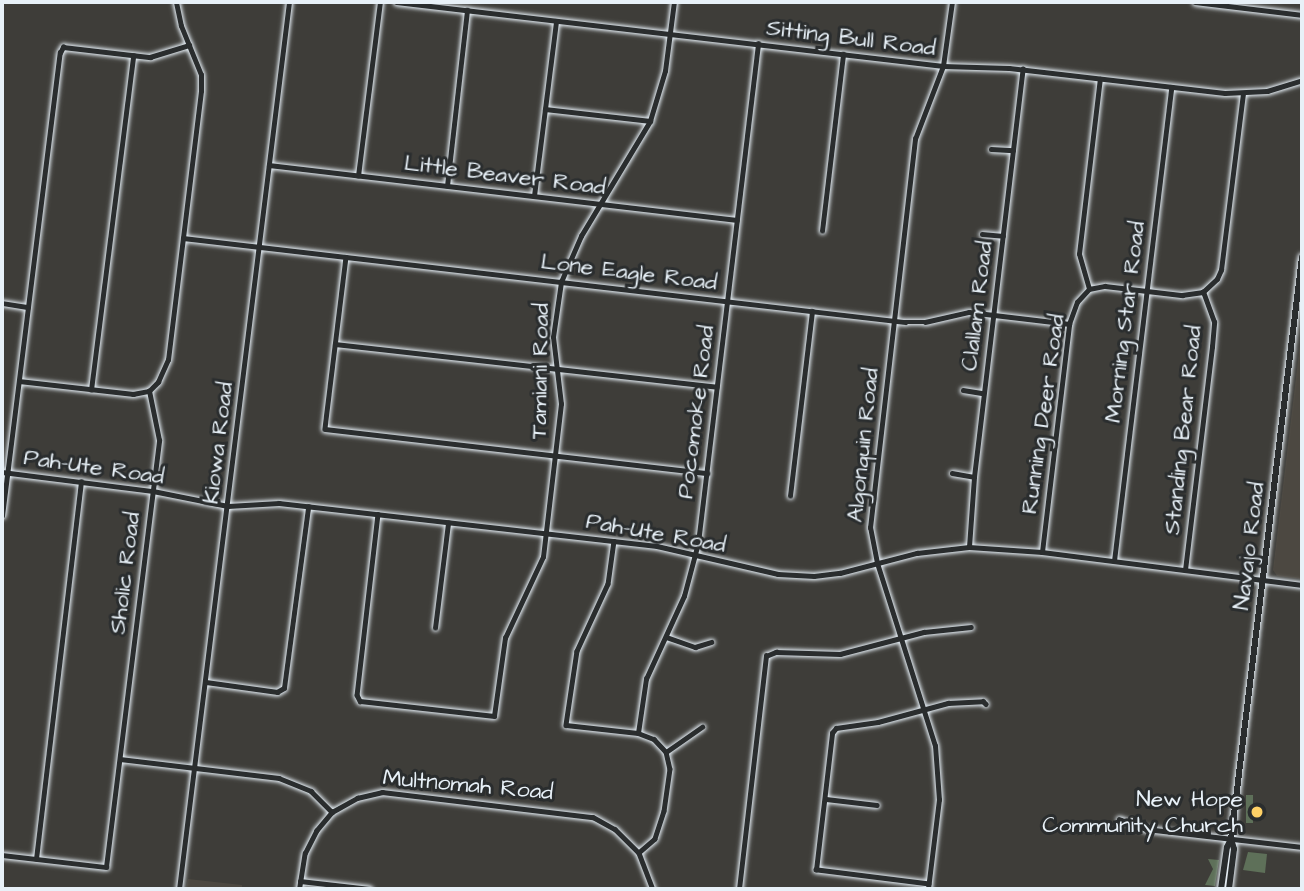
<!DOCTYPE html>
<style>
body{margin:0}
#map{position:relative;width:1304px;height:891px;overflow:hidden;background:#3e3d39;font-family:"Architects Daughter",sans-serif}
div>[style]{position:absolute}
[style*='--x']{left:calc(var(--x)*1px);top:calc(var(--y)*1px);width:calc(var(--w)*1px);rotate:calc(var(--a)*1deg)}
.built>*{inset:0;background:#4c4841}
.green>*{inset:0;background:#5e7059;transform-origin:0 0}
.roads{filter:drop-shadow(0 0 2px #e8f1f8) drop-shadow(0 0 2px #e8f1f8)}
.minor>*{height:4.5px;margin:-2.25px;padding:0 2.25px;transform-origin:2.25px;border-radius:2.25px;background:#2a2d2e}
.tertiary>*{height:5px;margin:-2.5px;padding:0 2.5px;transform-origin:2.5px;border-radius:2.5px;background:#2a2d2e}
.secondary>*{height:6px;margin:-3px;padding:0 3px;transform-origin:3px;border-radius:3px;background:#2a2d2e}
.dots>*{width:19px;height:19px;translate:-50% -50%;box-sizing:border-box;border:4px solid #2a2d2e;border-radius:50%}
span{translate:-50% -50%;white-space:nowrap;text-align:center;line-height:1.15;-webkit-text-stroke:6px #2a2d2e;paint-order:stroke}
.street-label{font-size:23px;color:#e8f1f8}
.poi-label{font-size:23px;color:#e8f1f8}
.right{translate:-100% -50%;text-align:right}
.frame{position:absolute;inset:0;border:4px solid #e8f1f8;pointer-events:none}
</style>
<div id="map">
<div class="built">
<div style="clip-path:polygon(1302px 327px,1302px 579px,1277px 576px,1273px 570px)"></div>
<div style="clip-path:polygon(188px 879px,242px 885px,242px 889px,186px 889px)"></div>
</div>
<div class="green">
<div style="left:1246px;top:795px;width:7px;height:28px"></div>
<div style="clip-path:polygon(1248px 852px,1267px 854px,1265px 873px,1243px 870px)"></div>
<div style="clip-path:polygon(1208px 859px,1219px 860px,1215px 886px,1205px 885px,1213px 869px)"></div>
</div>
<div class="roads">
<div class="minor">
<div style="--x:1195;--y:2;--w:108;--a:6.9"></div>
<div style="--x:545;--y:109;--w:106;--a:6.5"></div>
<div style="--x:991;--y:149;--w:22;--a:3"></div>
<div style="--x:269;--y:165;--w:471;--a:6.7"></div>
<div style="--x:358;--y:176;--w:175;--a:-82.8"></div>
<div style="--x:447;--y:186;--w:177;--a:-83.5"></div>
<div style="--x:534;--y:196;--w:176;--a:-82.8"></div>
<div style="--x:822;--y:231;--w:178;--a:-83.2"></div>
<div style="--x:982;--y:234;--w:21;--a:5"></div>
<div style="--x:183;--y:238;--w:727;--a:6.64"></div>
<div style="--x:905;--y:322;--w:20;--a:0"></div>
<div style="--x:925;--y:322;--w:45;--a:-12.8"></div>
<div style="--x:969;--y:312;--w:101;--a:6.8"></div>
<div style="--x:346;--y:257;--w:173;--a:97"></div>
<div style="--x:325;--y:429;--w:385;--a:6.6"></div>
<div style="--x:1089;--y:289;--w:36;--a:-106"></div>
<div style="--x:1079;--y:254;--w:176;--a:-83.2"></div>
<div style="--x:1089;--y:289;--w:16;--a:-11"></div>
<div style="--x:1105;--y:286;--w:78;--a:6.7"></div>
<div style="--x:1182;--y:295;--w:21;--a:-8"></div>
<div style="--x:1203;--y:292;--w:19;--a:-43"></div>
<div style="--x:1217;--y:279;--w:10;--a:-66"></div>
<div style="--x:1221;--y:270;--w:177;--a:-82.9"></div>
<div style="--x:2;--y:303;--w:26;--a:9"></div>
<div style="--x:335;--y:344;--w:384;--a:6.4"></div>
<div style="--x:19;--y:381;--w:115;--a:6.5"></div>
<div style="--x:133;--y:394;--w:16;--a:-11"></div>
<div style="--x:91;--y:390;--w:337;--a:-82.8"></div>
<div style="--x:963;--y:390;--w:20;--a:9"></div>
<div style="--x:2;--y:472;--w:152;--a:7.2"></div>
<div style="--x:153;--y:491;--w:76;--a:11.3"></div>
<div style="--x:228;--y:506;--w:51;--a:-3.4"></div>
<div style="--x:279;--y:503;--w:380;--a:6.5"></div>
<div style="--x:657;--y:546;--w:124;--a:13"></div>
<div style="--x:778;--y:574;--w:36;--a:3"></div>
<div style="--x:814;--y:576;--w:26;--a:-7"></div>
<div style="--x:840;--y:573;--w:80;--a:-14.6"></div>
<div style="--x:917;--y:553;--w:52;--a:-6.6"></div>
<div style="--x:969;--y:547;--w:73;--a:3.9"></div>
<div style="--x:1042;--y:552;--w:262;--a:7.2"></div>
<div style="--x:952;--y:473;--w:22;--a:10"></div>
<div style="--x:790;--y:496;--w:186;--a:-83.2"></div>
<div style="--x:378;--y:514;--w:182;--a:96.6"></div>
<div style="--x:357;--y:695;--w:7;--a:63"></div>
<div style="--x:360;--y:701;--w:135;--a:6.4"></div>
<div style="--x:494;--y:716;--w:79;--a:-82"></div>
<div style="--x:505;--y:638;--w:89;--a:-64.9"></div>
<div style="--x:543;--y:557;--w:154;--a:-83.3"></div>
<div style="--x:561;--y:404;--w:67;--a:-96.8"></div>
<div style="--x:553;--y:337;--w:56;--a:-81.7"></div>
<div style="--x:561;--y:282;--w:50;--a:-66.5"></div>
<div style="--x:581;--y:236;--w:134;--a:-59"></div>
<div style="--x:650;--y:121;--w:52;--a:-73.3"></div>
<div style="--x:665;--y:71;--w:70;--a:-82.6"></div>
<div style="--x:2;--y:516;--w:467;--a:-82.9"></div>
<div style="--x:60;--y:53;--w:7;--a:-63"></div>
<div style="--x:63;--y:47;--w:88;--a:6.6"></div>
<div style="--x:150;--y:57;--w:41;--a:-17.1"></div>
<div style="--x:614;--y:541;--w:43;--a:97.9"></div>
<div style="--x:608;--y:584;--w:74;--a:114.8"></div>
<div style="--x:577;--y:651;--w:75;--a:98.5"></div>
<div style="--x:566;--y:725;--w:72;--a:6.3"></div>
<div style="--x:638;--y:733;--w:17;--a:21"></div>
<div style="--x:654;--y:739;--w:18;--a:47"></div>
<div style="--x:666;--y:752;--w:17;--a:77"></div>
<div style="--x:670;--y:769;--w:42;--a:98.1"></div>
<div style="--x:664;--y:811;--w:29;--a:108"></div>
<div style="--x:655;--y:839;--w:21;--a:139"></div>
<div style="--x:969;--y:547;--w:70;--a:-85.9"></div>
<div style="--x:974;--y:477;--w:411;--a:-83.2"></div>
<div style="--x:1042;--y:552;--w:230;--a:-83.2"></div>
<div style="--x:1069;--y:324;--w:23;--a:-70"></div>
<div style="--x:1077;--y:302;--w:18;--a:-47"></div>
<div style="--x:1114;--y:561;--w:477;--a:-83.1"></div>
<div style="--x:1185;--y:570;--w:225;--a:-83.1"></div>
<div style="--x:1212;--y:347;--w:25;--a:-85"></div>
<div style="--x:1214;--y:322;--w:32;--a:-110"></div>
<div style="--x:435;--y:628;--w:106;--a:-82.9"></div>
<div style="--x:666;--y:637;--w:31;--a:19"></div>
<div style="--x:695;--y:647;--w:17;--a:-17"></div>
<div style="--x:206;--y:682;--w:72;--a:8"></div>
<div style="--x:277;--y:692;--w:8;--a:-30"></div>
<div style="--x:284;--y:688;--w:183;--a:-82.4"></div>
<div style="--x:638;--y:733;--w:55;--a:-81.6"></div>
<div style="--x:646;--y:679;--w:91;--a:-65.4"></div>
<div style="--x:684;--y:596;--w:55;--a:-75.2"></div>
<div style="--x:698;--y:543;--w:503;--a:-83.14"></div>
<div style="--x:666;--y:752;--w:44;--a:-34.8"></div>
<div style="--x:120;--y:759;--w:160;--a:6.8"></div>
<div style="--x:279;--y:778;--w:35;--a:22"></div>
<div style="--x:311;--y:791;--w:30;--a:45"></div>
<div style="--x:826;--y:799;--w:51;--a:6.7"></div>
<div style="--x:1119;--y:819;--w:29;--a:20"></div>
<div style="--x:1146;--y:829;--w:157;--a:6.6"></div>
<div style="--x:2;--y:855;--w:105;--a:6.6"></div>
<div style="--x:106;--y:867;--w:430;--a:-82.9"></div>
<div style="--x:159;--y:440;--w:50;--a:-101.5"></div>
<div style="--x:149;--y:391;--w:13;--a:-45"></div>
<div style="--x:158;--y:382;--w:24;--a:-66"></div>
<div style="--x:168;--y:360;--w:271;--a:-83"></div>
<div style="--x:201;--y:91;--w:16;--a:-90"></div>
<div style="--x:201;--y:75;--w:53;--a:-112.2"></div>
<div style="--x:181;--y:26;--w:25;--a:-102"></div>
<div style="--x:36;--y:859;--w:380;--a:-83.2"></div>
<div style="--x:300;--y:881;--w:70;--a:6.5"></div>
<div style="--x:929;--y:884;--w:114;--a:-172.9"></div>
<div style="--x:816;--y:870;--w:138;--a:-83.3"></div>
<div style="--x:832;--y:733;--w:6;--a:-51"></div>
<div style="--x:836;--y:728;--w:42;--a:-8.1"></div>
<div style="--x:878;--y:722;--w:73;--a:-15.2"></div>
<div style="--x:948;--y:703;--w:35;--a:-3"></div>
<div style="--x:983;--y:701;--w:4;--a:45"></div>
<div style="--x:299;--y:889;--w:36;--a:-81"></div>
<div style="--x:305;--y:853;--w:25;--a:-63"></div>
<div style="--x:316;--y:831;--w:25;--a:-50"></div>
<div style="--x:332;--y:812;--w:29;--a:-29"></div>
<div style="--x:357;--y:798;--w:26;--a:-13"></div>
<div style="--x:382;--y:792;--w:212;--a:6.8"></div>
<div style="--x:593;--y:817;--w:25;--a:29"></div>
<div style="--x:615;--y:829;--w:34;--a:45"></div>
<div style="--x:639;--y:853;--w:39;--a:69"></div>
<div style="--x:739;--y:889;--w:235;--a:-83.4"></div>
<div style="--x:766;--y:656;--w:11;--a:-22"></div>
<div style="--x:776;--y:652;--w:64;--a:1.8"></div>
<div style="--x:840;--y:654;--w:87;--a:-14.7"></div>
<div style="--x:924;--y:632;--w:47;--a:-6.1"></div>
<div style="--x:928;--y:889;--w:90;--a:-83"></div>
<div style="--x:939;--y:800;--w:54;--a:-94.2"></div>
<div style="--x:935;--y:746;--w:192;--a:-107.6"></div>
<div style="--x:877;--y:563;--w:36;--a:-101"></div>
<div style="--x:870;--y:528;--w:392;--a:-83.4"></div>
<div style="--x:915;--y:139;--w:78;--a:-69"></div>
<div style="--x:943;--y:66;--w:65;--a:-82"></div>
</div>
<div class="tertiary">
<div style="--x:396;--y:2;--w:551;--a:6.67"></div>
<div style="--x:943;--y:66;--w:66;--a:1.7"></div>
<div style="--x:1009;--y:68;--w:217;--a:6.6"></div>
<div style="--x:1225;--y:93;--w:42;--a:-2.7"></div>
<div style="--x:1267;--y:91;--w:37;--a:-17"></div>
<div style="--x:179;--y:889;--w:894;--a:-82.93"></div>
</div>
<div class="secondary">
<div style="--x:1221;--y:889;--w:42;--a:-81.9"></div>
<div style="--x:1227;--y:847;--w:9;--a:-63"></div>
<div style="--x:1229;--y:889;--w:40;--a:-82.9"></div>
<div style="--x:1234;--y:849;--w:10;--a:-107"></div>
<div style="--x:1231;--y:839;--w:586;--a:-83.04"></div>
</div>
</div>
<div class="dots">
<div style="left:1257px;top:812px;background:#ffd166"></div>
</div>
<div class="street-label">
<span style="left:851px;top:38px;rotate:7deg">Sitting Bull Road</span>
<span style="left:505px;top:175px;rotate:7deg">Little Beaver Road</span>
<span style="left:629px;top:272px;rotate:7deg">Lone Eagle Road</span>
<span style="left:977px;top:306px;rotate:-83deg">Clallam Road</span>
<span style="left:1125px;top:322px;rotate:-83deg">Morning Star Road</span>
<span style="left:540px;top:371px;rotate:-89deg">Tamiani Road</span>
<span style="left:696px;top:412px;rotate:-83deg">Pocomoke Road</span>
<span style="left:1043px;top:414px;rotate:-82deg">Running Deer Road</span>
<span style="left:1183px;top:430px;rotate:-84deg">Standing Bear Road</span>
<span style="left:218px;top:443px;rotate:-83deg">Kiowa Road</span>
<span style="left:863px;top:445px;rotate:-84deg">Algonquin Road</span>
<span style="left:94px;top:467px;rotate:8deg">Pah-Ute Road</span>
<span style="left:656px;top:533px;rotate:10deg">Pah-Ute Road</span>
<span style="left:1249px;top:546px;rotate:-83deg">Navajo Road</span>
<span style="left:125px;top:573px;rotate:-83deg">Sholic Road</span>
<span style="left:468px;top:785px;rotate:5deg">Multnomah Road</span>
</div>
<div class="poi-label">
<span class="right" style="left:1243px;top:812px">New Hope<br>Community Church</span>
</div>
<div class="frame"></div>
</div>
